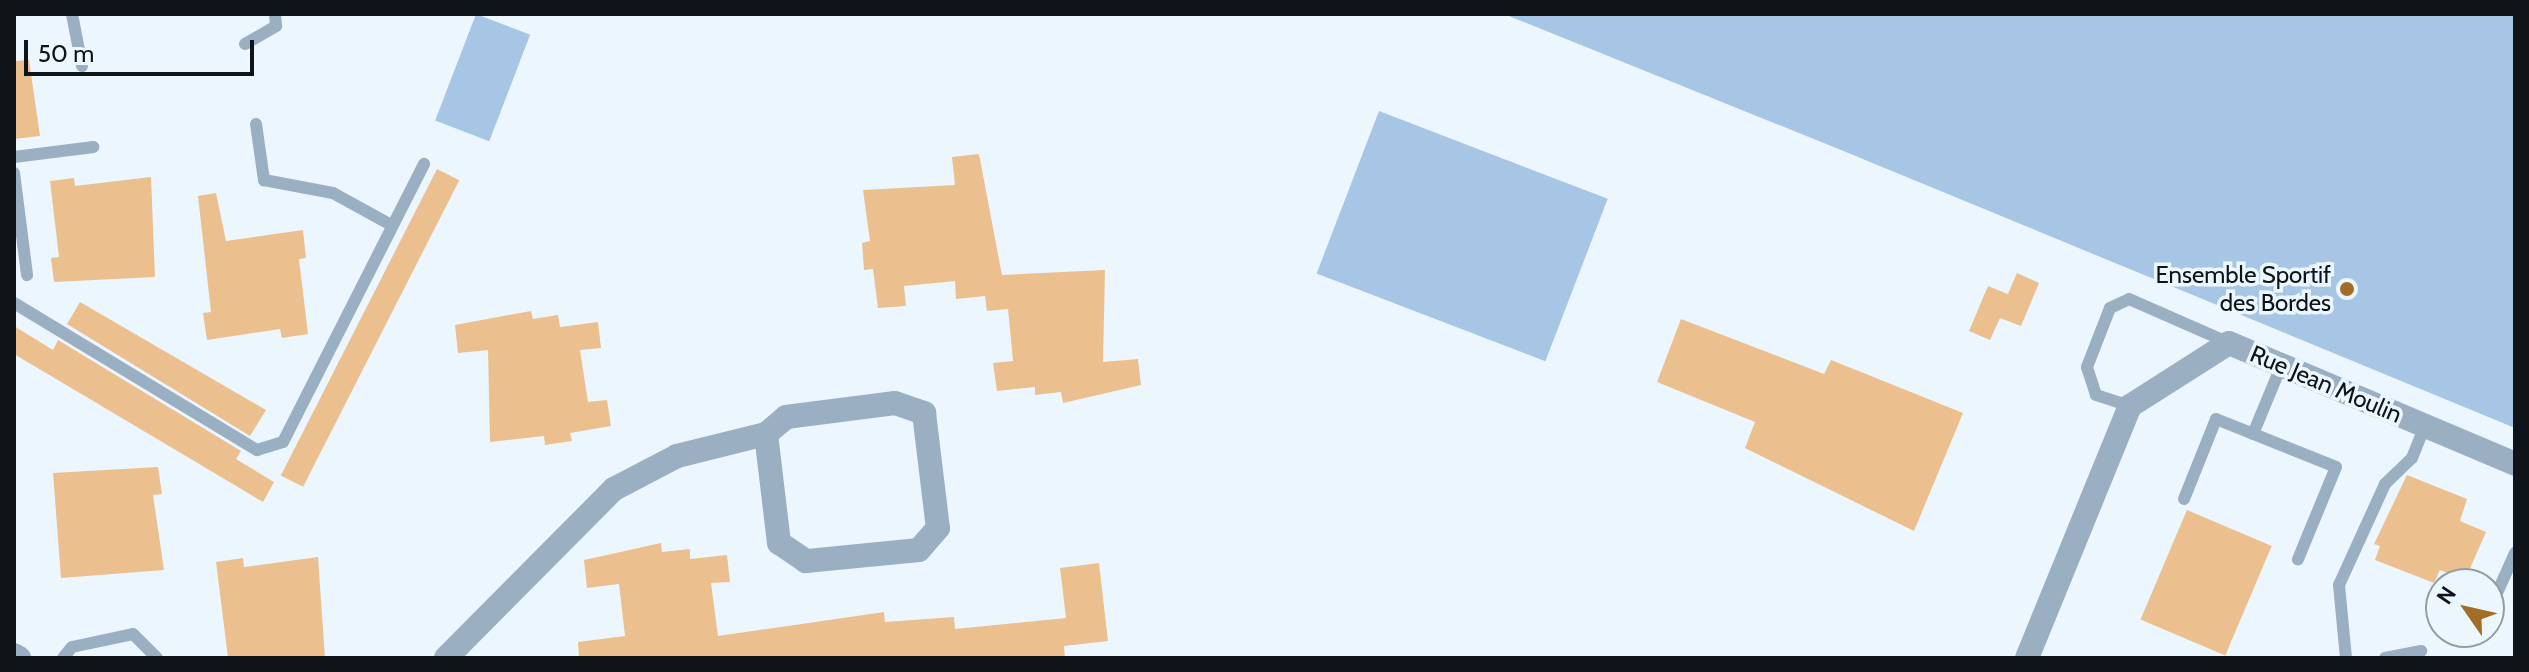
<!DOCTYPE html>
<style>
body{margin:0}
#map{position:relative;width:2529px;height:672px;overflow:hidden;background:#ecf6ff;font-family:Cabin,sans-serif}
div>[style]{position:absolute}
[style*='--x']{left:calc(var(--x)*1px);top:calc(var(--y)*1px);width:calc(var(--w)*1px);rotate:calc(var(--a)*1deg)}
.green>*{inset:0;background:#a7c6e5;transform-origin:0 0}
.building>*{inset:0;background:#ebc08e;transform-origin:0 0}
.service>*{height:12px;margin:-6px;padding:0 6px;transform-origin:6px;border-radius:6px;background:#9bafc3}
.minor>*{height:24px;margin:-12px;padding:0 12px;transform-origin:12px;border-radius:12px;background:#9bafc3}
.dots>*{width:22px;height:22px;translate:-50% -50%;box-sizing:border-box;border:4px solid #ecf6ff;border-radius:50%}
span{translate:-50% -50%;white-space:nowrap;text-align:center;line-height:1.15;-webkit-text-stroke:7px #ecf6ff;paint-order:stroke}
.poi-label{font-size:24px;color:#0e1418}
.right{translate:-100% -50%;text-align:right}
.street-label{font-size:24px;color:#0e1418}
.frame{position:absolute;inset:0;border:16px solid #0e1418;pointer-events:none}
.north{position:absolute;left:2425px;top:568px;width:80px;height:80px;box-sizing:border-box;background:#ecf6ff;border:2px solid #939ca3;border-radius:50%;rotate:304deg;font-size:22px;font-weight:700;line-height:32px;text-align:center;color:#0e1418}
.north::after{content:'';display:block;margin:auto;width:28px;height:36px;background:#a26d26;clip-path:polygon(50% 0,100% 100%,50% 72%,0 100%)}
.scale{position:absolute;left:24px;top:40px;width:230px;height:36px;box-sizing:border-box;border:4px solid #0e1418;border-top:0;padding-left:10px;font-size:24px;line-height:28px;white-space:nowrap;color:#0e1418;-webkit-text-stroke:6px #ecf6ff;paint-order:stroke}
</style>
<div id="map">
<div class="green">
<div style="left:476px;top:14px;width:58px;height:114px;rotate:21deg"></div>
<div style="clip-path:polygon(1504px 14px,2515px 14px,2515px 428px,1841px 150px)"></div>
<div style="left:1379px;top:111px;width:245px;height:174px;rotate:21deg"></div>
</div>
<div class="building">
<div style="clip-path:polygon(29px 60px,40px 136px,14px 139px,14px 61px)"></div>
<div style="clip-path:polygon(979px 154px,1002px 275px,1105px 270px,1103px 362px,1138px 359px,1141px 385px,1063px 403px,1061px 392px,1035px 395px,1035px 387px,997px 391px,993px 363px,1013px 361px,1008px 309px,987px 311px,985px 296px,956px 299px,955px 281px,904px 286px,906px 306px,878px 308px,873px 269px,864px 270px,862px 243px,870px 241px,863px 190px,955px 185px,952px 157px)"></div>
<div style="left:437px;top:169px;width:25px;height:344px;rotate:27deg"></div>
<div style="clip-path:polygon(151px 177px,155px 277px,54px 282px,51px 258px,59px 257px,50px 181px,74px 178px,75px 186px)"></div>
<div style="clip-path:polygon(216px 193px,226px 241px,303px 230px,306px 258px,299px 259px,308px 334px,282px 338px,280px 329px,207px 340px,203px 313px,211px 312px,198px 196px)"></div>
<div style="clip-path:polygon(2017px 273px,2039px 283px,2021px 326px,2000px 318px,1990px 340px,1969px 331px,1988px 286px,2008px 294px)"></div>
<div style="clip-path:polygon(80px 302px,266px 410px,250px 436px,67px 324px)"></div>
<div style="clip-path:polygon(531px 311px,533px 319px,558px 315px,560px 327px,598px 322px,601px 348px,580px 350px,588px 402px,607px 400px,611px 426px,570px 433px,572px 441px,545px 445px,544px 436px,490px 442px,488px 350px,458px 353px,455px 325px)"></div>
<div style="clip-path:polygon(1681px 319px,1824px 374px,1831px 360px,1963px 413px,1914px 531px,1745px 448px,1755px 422px,1657px 382px)"></div>
<div style="clip-path:polygon(14px 326px,53px 350px,58px 340px,241px 451px,236px 459px,274px 482px,263px 502px,14px 354px)"></div>
<div style="clip-path:polygon(158px 467px,162px 494px,153px 495px,164px 570px,61px 578px,53px 473px)"></div>
<div style="clip-path:polygon(2407px 475px,2467px 499px,2460px 521px,2486px 532px,2465px 580px,2440px 570px,2434px 583px,2375px 560px,2380px 546px,2374px 544px)"></div>
<div style="left:2187px;top:510px;width:92px;height:119px;rotate:23deg"></div>
<div style="clip-path:polygon(661px 543px,662px 552px,690px 549px,690px 559px,727px 555px,730px 582px,711px 583px,718px 636px,884px 612px,885px 622px,954px 617px,955px 629px,1066px 618px,1060px 568px,1099px 563px,1108px 641px,1064px 646px,1065px 658px,579px 658px,578px 642px,625px 636px,619px 584px,587px 588px,584px 560px)"></div>
<div style="clip-path:polygon(318px 557px,325px 658px,228px 658px,216px 562px,243px 558px,244px 567px)"></div>
</div>
<div class="service">
<div style="--x:72;--y:14;--w:53;--a:79.1"></div>
<div style="--x:245;--y:44;--w:36;--a:-30"></div>
<div style="--x:276;--y:26;--w:12;--a:-95"></div>
<div style="--x:256;--y:124;--w:57;--a:81.9"></div>
<div style="--x:264;--y:180;--w:70;--a:10.7"></div>
<div style="--x:333;--y:193;--w:68;--a:28.8"></div>
<div style="--x:14;--y:157;--w:80;--a:-7.2"></div>
<div style="--x:14;--y:173;--w:103;--a:82.7"></div>
<div style="--x:14;--y:303;--w:284;--a:31.2"></div>
<div style="--x:257;--y:450;--w:27;--a:-17"></div>
<div style="--x:283;--y:442;--w:312;--a:-63.1"></div>
<div style="--x:2130;--y:406;--w:36;--a:-162"></div>
<div style="--x:2096;--y:395;--w:29;--a:-108"></div>
<div style="--x:2087;--y:367;--w:63;--a:-68.7"></div>
<div style="--x:2110;--y:308;--w:21;--a:-25"></div>
<div style="--x:2129;--y:299;--w:109;--a:23.7"></div>
<div style="--x:2253;--y:434;--w:76;--a:-67.5"></div>
<div style="--x:2184;--y:499;--w:86;--a:-68.2"></div>
<div style="--x:2216;--y:419;--w:129;--a:21.8"></div>
<div style="--x:2336;--y:467;--w:100;--a:112.4"></div>
<div style="--x:2489;--y:611;--w:64;--a:-65.9"></div>
<div style="--x:63;--y:658;--w:14;--a:-51"></div>
<div style="--x:72;--y:647;--w:62;--a:-12"></div>
<div style="--x:133;--y:634;--w:34;--a:45"></div>
<div style="--x:2346;--y:658;--w:73;--a:-95.5"></div>
<div style="--x:2339;--y:585;--w:111;--a:-65.5"></div>
<div style="--x:2385;--y:484;--w:37;--a:-44"></div>
<div style="--x:2412;--y:458;--w:35;--a:-68"></div>
<div style="--x:2385;--y:658;--w:37;--a:-11"></div>
</div>
<div class="minor">
<div style="--x:14;--y:655;--w:6;--a:31"></div>
<div style="--x:446;--y:658;--w:238;--a:-45.2"></div>
<div style="--x:614;--y:489;--w:71;--a:-27.6"></div>
<div style="--x:677;--y:456;--w:92;--a:-13.9"></div>
<div style="--x:766;--y:434;--w:26;--a:-40"></div>
<div style="--x:786;--y:417;--w:110;--a:-7.3"></div>
<div style="--x:895;--y:403;--w:31;--a:19"></div>
<div style="--x:924;--y:413;--w:116;--a:83.1"></div>
<div style="--x:938;--y:528;--w:29;--a:131"></div>
<div style="--x:919;--y:550;--w:114;--a:174.4"></div>
<div style="--x:806;--y:561;--w:32;--a:-146"></div>
<div style="--x:779;--y:543;--w:110;--a:-96.8"></div>
<div style="--x:2027;--y:658;--w:272;--a:-67.8"></div>
<div style="--x:2130;--y:406;--w:117;--a:-32.5"></div>
<div style="--x:2229;--y:343;--w:311;--a:22.9"></div>
</div>
<div class="dots">
<div style="left:2347px;top:289px;background:#a26d26"></div>
</div>
<div class="poi-label">
<span class="right" style="left:2331px;top:289px">Ensemble Sportif<br>des Bordes</span>
</div>
<div class="street-label">
<span style="left:2326px;top:384px;rotate:23deg">Rue Jean Moulin</span>
</div>
<div class="frame"></div>
<div class="north">N</div>
<div class="scale">50 m</div>
</div>
